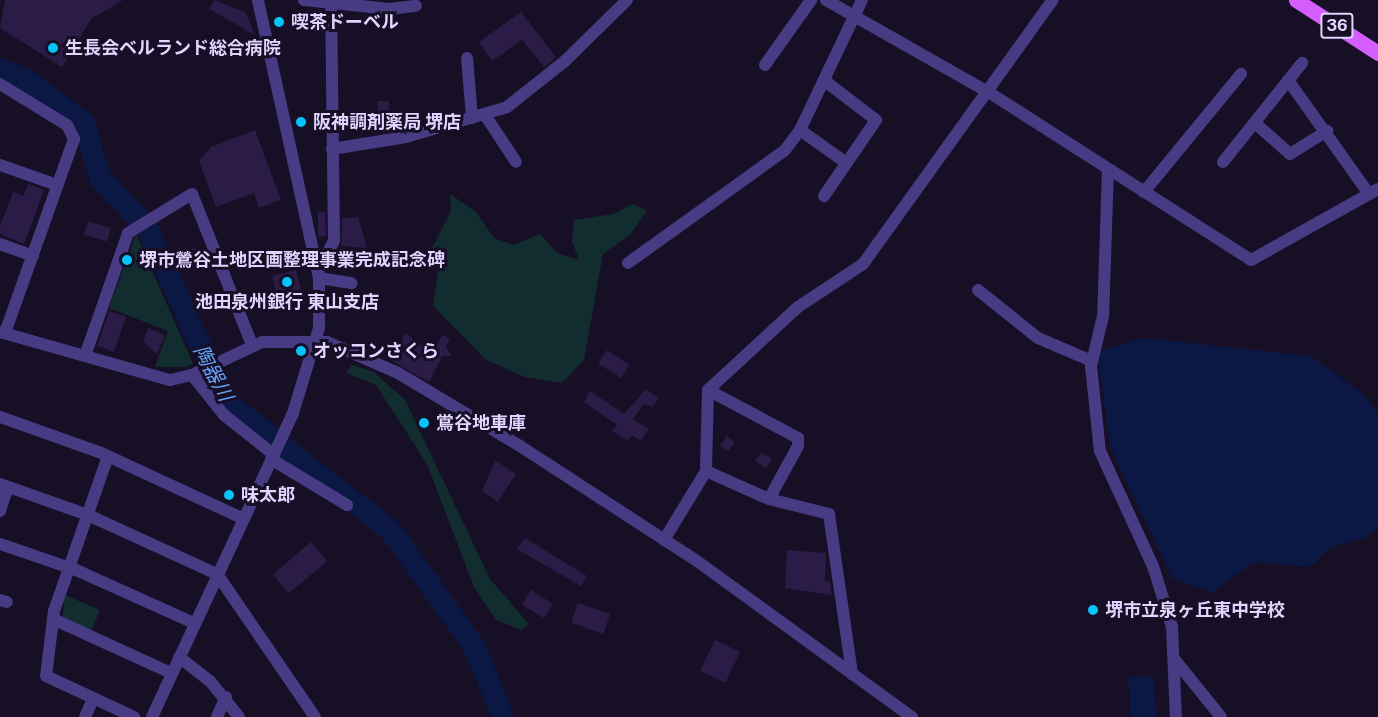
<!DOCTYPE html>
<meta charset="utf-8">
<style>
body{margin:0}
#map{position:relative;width:1378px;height:717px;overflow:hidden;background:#160f25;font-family:"Public Sans","Noto Sans JP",sans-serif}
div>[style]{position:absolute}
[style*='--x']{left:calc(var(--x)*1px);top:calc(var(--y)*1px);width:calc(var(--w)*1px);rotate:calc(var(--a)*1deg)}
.green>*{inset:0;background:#122d2f}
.water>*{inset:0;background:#0b1843;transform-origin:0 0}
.river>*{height:22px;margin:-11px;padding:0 11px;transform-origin:11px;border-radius:11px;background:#0b1843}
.building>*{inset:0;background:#2a1c46;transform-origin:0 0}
.round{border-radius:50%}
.minor>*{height:12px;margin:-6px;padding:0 6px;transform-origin:6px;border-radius:6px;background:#473b84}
.major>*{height:15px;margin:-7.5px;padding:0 7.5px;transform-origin:7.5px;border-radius:7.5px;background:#d55efc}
.dots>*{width:16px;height:16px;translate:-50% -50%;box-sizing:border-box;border:3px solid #160f25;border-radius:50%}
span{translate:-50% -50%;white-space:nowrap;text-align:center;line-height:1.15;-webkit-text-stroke:6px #160f25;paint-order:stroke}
.shield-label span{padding:2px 4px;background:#160f25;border:2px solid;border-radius:4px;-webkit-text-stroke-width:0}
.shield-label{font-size:16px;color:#dfd5fe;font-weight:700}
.poi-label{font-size:18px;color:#dfd5fe;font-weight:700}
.left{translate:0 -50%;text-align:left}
.water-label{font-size:20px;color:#65a3fc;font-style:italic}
</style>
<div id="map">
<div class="green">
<div style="clip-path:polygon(450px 194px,476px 212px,494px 238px,513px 245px,540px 234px,557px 253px,579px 260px,572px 241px,574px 220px,614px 214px,632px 204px,647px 211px,630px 235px,603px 254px,584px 360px,562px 383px,524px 377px,485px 359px,433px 306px,440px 259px,432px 248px,451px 211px)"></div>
<div style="clip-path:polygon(136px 234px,193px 364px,185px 367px,155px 367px,168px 331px,109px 308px)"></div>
<div style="clip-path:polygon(352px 365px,374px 372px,405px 400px,490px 579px,529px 624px,521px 630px,496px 620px,474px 587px,427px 464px,376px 385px,346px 373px)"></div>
<div style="clip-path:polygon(65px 595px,100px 610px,91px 632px,62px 620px)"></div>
</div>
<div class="water">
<div style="clip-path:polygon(1143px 338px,1311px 356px,1363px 394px,1378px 413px,1378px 527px,1367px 537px,1330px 548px,1310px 567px,1254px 562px,1212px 593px,1172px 578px,1110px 446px,1099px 363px,1100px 351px)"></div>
<div style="left:1154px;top:676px;width:41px;height:26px;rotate:87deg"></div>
</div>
<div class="river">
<div style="--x:0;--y:69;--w:29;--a:22"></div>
<div style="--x:27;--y:80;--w:71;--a:37"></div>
<div style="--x:84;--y:123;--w:57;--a:73.8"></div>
<div style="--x:100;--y:178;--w:70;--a:46.7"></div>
<div style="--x:148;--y:229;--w:188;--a:65.9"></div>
<div style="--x:225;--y:401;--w:212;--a:38.1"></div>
<div style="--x:392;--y:532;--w:143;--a:54.4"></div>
<div style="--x:475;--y:648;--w:74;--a:67.9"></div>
</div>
<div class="building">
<div style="clip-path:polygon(5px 0,123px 0,91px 19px,62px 67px,0 28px)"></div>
<div style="clip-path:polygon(215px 0,246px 13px,255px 35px,209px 9px)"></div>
<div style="clip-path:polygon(521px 12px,556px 57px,544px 67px,522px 40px,492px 61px,479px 42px)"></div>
<div style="left:378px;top:101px;width:11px;height:32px"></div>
<div style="clip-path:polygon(255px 130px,281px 200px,259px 208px,254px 193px,216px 207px,199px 161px,211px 147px)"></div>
<div style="clip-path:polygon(28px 184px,44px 190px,24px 244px,0 234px,0 226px,13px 192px,23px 196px)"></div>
<div style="clip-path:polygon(318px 212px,325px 212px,326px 236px,318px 237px)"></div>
<div style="clip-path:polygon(358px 217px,367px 248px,341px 246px,342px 218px)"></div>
<div style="left:88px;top:221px;width:24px;height:14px;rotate:17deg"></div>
<div class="round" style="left:180px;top:248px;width:22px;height:22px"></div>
<div style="clip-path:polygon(296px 270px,302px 294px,279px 306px,272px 276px)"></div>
<div style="left:109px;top:311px;width:18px;height:37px;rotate:19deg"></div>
<div style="clip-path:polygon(148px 328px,165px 335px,157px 354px,143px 342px)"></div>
<div style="clip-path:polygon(405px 333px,433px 352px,442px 335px,450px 338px,446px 347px,452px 356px,442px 356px,429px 382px,392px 361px)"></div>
<div style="left:607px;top:350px;width:27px;height:16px;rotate:33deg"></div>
<div style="clip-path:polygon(646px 389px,659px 398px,653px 407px,644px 404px,633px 419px,649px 429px,641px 441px,632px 435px,628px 441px,612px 431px,617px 425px,584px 402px,590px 391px,624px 414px)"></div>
<div style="left:727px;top:436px;width:10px;height:12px;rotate:37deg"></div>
<div style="left:761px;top:452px;width:13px;height:11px;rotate:32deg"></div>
<div style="clip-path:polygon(495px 460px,516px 474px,498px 502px,482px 491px)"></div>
<div style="clip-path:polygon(525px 538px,587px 576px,581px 586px,517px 549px)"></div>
<div style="left:311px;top:542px;width:25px;height:50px;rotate:50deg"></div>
<div style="clip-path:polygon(787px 550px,826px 553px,825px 580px,830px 581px,832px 595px,785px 588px)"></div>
<div style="left:531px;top:590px;width:26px;height:17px;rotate:32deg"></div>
<div style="left:578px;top:603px;width:34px;height:21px;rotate:19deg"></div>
<div style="left:715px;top:640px;width:28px;height:34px;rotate:26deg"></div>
</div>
<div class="minor">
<div style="--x:304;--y:0;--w:86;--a:6"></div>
<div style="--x:390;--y:9;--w:26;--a:-7"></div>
<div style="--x:826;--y:0;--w:189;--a:29.6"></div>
<div style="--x:990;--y:93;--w:310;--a:32.6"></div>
<div style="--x:1251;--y:260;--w:145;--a:-29.2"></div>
<div style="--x:467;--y:58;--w:60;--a:85.2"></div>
<div style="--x:765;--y:65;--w:80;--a:-54.7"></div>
<div style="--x:1288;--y:80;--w:140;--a:54.6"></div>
<div style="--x:0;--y:84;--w:79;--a:31.5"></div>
<div style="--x:67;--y:125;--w:16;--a:63"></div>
<div style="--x:74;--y:139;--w:206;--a:109.6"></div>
<div style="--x:485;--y:115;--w:56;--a:56.6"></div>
<div style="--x:1256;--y:124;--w:45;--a:41.4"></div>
<div style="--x:1290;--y:154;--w:44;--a:-31.9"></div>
<div style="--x:800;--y:130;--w:55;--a:35.4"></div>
<div style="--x:332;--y:149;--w:75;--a:-9.2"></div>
<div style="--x:406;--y:137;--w:105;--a:-16.5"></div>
<div style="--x:507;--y:107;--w:74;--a:-38.4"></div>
<div style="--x:565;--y:61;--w:87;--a:-44.5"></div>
<div style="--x:1223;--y:162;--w:127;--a:-51.4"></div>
<div style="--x:0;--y:165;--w:60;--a:19.3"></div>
<div style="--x:1108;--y:169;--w:147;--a:91.9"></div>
<div style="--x:1103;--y:316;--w:51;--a:103.5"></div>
<div style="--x:1091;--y:366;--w:85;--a:84"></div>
<div style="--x:1100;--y:451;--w:127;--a:65.3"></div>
<div style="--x:1153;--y:566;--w:64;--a:72.7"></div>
<div style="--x:1172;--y:627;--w:90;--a:87.5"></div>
<div style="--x:1144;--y:192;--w:153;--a:-50.6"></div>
<div style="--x:824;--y:196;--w:92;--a:-55.6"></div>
<div style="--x:876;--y:120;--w:64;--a:-142.6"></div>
<div style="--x:0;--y:244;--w:35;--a:20"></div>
<div style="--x:628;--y:263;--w:193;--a:-35.7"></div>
<div style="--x:785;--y:150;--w:25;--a:-53"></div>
<div style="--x:800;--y:130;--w:144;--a:-64.5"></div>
<div style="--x:318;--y:272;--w:35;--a:-63"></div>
<div style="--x:334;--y:241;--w:241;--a:-90.7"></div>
<div style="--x:319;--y:278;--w:33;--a:9"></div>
<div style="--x:978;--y:290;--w:77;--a:38.7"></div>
<div style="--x:1038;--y:338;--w:59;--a:23.1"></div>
<div style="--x:0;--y:332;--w:177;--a:15.8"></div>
<div style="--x:170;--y:380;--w:23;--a:-13"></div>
<div style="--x:192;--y:375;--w:77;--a:-25.2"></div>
<div style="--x:262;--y:342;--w:65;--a:0"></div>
<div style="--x:327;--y:342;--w:77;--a:23.6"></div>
<div style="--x:398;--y:373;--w:142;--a:30.9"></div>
<div style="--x:520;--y:446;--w:211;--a:33"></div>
<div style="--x:697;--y:561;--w:266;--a:36"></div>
<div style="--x:85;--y:356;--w:130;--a:-70.7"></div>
<div style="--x:128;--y:233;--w:75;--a:-31.4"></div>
<div style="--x:192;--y:194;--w:162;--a:68.3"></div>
<div style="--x:192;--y:375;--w:51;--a:51.3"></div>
<div style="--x:224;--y:415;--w:63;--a:38.5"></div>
<div style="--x:708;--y:390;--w:102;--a:28.1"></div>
<div style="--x:798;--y:438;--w:8;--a:90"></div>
<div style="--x:798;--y:446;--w:60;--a:118.7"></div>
<div style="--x:0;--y:417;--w:105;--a:19.5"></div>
<div style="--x:99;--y:452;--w:157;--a:24.8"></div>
<div style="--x:108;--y:456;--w:164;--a:109.2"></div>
<div style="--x:54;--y:611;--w:65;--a:97"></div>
<div style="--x:46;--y:676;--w:97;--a:25"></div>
<div style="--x:271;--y:459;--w:89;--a:31.2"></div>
<div style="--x:706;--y:471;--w:69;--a:24"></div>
<div style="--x:769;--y:499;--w:62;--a:14"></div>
<div style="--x:829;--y:514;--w:162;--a:81.8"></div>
<div style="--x:0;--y:484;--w:93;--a:19.4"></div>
<div style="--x:88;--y:515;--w:142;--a:24.6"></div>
<div style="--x:217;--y:574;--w:173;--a:55.6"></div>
<div style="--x:0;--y:511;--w:25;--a:-72"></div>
<div style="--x:664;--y:540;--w:81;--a:-58.7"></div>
<div style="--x:706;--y:471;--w:81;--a:-88.6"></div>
<div style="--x:708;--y:390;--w:122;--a:-42.7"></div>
<div style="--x:798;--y:307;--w:78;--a:-33.5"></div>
<div style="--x:863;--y:264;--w:325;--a:-54.3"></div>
<div style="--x:0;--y:544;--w:80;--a:18.9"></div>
<div style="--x:76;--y:570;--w:129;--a:24.2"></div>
<div style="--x:0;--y:600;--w:7;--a:16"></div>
<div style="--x:53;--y:619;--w:130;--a:24.6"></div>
<div style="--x:179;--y:657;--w:39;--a:38"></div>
<div style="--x:210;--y:681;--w:46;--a:51.1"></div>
<div style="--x:1175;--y:660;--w:73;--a:51.1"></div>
<div style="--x:85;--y:717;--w:20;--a:-66"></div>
<div style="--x:152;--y:717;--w:335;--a:-65.1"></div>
<div style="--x:293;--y:413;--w:89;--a:-73"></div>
<div style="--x:319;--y:328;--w:50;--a:-90"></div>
<div style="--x:319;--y:278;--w:285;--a:-102.4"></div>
<div style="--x:217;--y:717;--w:22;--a:-66"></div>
</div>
<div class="major">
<div style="--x:1296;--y:0;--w:98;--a:32.9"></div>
</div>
<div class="dots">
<div style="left:279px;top:22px;background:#04c3fa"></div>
<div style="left:53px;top:48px;background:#04c3fa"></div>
<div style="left:301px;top:122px;background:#04c3fa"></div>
<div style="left:127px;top:260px;background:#04c3fa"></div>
<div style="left:287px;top:282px;background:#04c3fa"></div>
<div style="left:301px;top:351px;background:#04c3fa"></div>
<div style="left:424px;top:423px;background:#04c3fa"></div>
<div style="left:229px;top:495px;background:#04c3fa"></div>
<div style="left:1093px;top:610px;background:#04c3fa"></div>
</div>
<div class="shield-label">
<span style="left:1337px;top:26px">36</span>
</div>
<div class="poi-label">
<span class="left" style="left:291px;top:22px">喫茶ドーベル</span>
<span class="left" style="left:65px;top:48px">生長会ベルランド総合病院</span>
<span class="left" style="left:313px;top:122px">阪神調剤薬局 堺店</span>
<span class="left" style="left:139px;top:260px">堺市鶯谷土地区画整理事業完成記念碑</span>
<span style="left:287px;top:302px">池田泉州銀行 東山支店</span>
<span class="left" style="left:313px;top:351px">オッコンさくら</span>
<span class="left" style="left:436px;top:423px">鴬谷地車庫</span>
<span class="left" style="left:241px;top:495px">味太郎</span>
<span class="left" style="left:1105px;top:610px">堺市立泉ヶ丘東中学校</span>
</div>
<div class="water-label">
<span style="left:213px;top:373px;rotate:62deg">陶器川</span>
</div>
</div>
